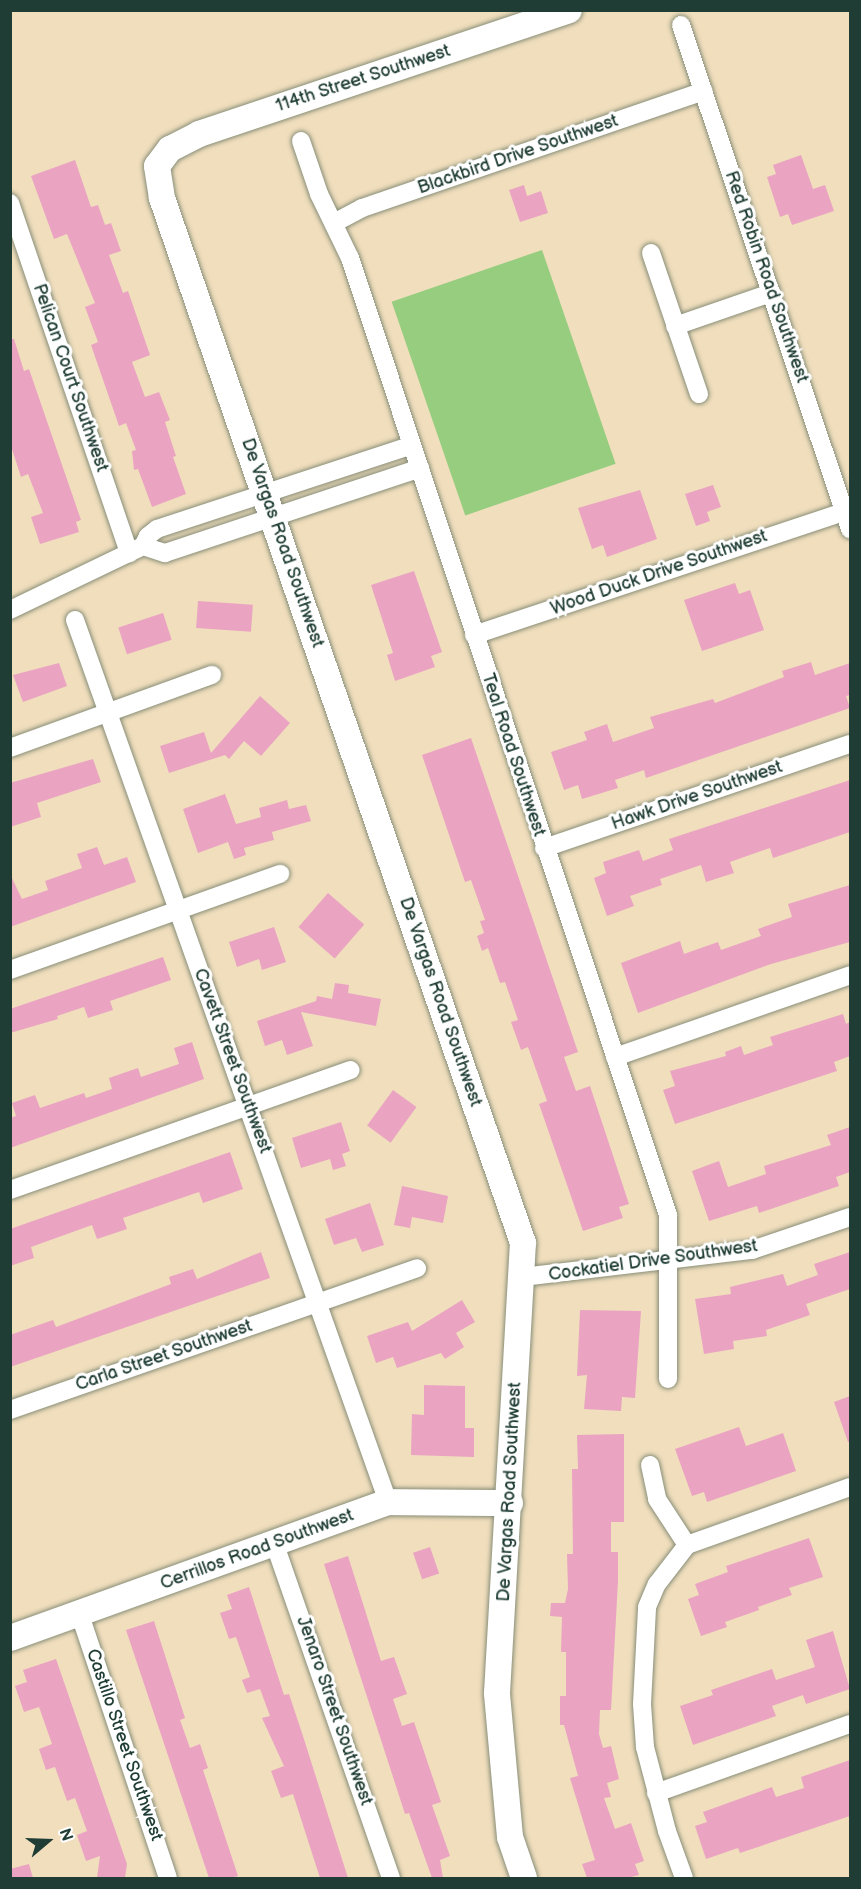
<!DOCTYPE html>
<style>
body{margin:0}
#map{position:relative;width:861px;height:1889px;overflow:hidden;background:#f0debd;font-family:"Balsamiq Sans",sans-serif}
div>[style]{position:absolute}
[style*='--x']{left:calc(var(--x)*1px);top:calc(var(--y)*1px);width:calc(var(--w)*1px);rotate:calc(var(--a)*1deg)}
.green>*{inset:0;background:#96cd7f;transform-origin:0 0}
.building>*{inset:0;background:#eaa4c2;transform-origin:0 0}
.roads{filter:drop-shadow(0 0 2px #888e78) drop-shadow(0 0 2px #888e78)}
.street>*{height:18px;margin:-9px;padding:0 9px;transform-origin:9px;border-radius:9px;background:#fff}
.secondary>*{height:26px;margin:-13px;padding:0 13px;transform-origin:13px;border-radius:13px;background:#fff}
span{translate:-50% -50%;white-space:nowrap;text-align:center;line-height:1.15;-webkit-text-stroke:6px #fff;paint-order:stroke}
.street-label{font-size:18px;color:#1f3d34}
.frame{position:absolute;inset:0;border:12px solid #1f3d34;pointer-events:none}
.north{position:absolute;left:18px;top:1811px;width:60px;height:60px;-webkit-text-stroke:4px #fff;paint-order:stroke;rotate:71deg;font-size:16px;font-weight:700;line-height:24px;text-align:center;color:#1f3d34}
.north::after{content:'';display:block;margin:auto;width:21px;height:27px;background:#1f3d34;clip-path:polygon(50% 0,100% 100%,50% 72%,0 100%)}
</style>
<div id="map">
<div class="green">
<div style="left:542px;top:250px;width:226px;height:159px;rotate:71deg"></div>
</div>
<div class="building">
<div style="clip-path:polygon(801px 155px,813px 189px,825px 185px,834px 211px,792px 225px,788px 214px,780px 217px,767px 177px,776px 174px,773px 165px)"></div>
<div style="clip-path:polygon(75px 160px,91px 207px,98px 205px,105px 225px,111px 223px,121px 251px,109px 255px,123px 293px,128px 291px,150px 355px,132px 362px,145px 397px,159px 392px,170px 420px,165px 422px,176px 456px,173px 457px,186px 494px,152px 507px,138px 469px,134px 470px,132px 451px,136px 450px,126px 423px,119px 426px,91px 345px,98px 342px,85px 307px,95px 303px,67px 234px,54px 239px,31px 176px)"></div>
<div style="clip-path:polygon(524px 185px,527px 196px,541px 191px,548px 213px,520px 222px,509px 190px)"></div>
<div style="clip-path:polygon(10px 339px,14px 339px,24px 371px,29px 369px,81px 520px,76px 522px,79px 532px,40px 544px,31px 517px,43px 513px,28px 474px,21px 477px,10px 443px)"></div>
<div style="clip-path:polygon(713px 485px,721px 507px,707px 512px,710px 521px,696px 526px,685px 494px)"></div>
<div style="clip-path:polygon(640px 490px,657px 539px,607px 557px,603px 545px,592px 549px,578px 508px)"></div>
<div style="clip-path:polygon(414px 571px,442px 652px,431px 656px,435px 667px,395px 681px,387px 655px,393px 653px,371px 585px)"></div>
<div style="clip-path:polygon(735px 583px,739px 594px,750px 590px,764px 630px,702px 651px,684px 600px)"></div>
<div style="left:198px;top:601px;width:55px;height:27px;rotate:4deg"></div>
<div style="left:163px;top:613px;width:28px;height:47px;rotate:72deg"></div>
<div style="clip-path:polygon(811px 662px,815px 675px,850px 663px,850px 695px,846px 696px,850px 708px,646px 778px,644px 770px,615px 780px,618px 788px,582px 799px,578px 785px,564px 790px,551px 752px,587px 740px,584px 732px,607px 724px,613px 742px,654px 728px,650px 717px,713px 699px,715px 703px,784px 677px,782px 671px)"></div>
<div style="clip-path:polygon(59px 663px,67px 686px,23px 702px,13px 675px)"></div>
<div style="clip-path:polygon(260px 696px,290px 723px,261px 756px,244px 741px,229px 759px,225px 755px,169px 773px,160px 746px,204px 732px,211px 753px)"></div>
<div style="clip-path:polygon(471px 738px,578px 1052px,564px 1057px,576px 1091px,590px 1086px,629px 1204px,619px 1207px,623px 1218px,583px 1231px,539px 1104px,547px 1101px,528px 1047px,521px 1050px,511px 1022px,518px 1020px,505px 982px,500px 983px,488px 948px,482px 951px,477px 936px,484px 933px,480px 921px,485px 920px,471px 880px,465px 882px,422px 755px)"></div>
<div style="clip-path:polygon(93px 759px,101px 782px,37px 803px,41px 817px,10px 827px,10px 783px)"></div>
<div style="clip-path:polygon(850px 780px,850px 832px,773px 858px,770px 848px,730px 862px,734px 873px,706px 882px,701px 865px,660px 879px,662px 885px,630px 896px,634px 906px,607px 916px,594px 878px,606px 873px,603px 862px,639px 850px,643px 861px,673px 850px,669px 839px)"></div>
<div style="clip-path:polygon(225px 794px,236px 824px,261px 817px,259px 808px,287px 800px,289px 809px,306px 805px,311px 821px,272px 832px,274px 840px,244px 848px,246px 855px,234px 859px,228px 842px,198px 853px,183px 809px)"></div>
<div style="clip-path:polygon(97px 847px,104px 865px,127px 857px,136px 882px,10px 927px,10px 874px,22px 899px,48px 890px,45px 881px,82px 868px,77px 854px)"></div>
<div style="clip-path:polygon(850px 885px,850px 942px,771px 964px,638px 1013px,621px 963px,680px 941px,684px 954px,718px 942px,721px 950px,761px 936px,758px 929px,792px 917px,788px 904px)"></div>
<div style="left:328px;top:893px;width:48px;height:45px;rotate:41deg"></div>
<div style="clip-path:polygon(274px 927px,286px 962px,262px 970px,259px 959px,237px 967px,229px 942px)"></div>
<div style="clip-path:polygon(163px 957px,171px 980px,110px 1001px,113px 1010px,88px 1018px,84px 1007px,57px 1016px,58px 1019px,10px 1033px,10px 1009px)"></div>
<div style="clip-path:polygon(335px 983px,349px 985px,348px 993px,381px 999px,376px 1026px,301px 1012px,313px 1046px,287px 1055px,282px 1040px,265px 1046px,257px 1021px,316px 1001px,317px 996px,332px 999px)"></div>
<div style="clip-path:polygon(843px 1014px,846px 1024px,850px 1022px,850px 1056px,834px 1062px,837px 1071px,675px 1124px,663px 1090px,675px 1086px,670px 1071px,726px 1056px,725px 1052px,741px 1046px,744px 1055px,773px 1045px,770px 1037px)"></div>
<div style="clip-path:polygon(192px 1042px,204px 1079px,10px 1148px,10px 1118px,16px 1116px,12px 1103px,35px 1095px,40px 1108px,84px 1093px,86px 1098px,112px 1089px,109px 1078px,138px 1068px,141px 1077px,179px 1064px,174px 1048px)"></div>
<div style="left:393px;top:1090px;width:29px;height:44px;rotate:36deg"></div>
<div style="clip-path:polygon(341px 1122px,350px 1151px,342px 1154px,346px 1166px,333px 1170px,330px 1159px,301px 1168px,292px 1138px)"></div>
<div style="clip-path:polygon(850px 1127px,850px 1172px,836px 1177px,839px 1186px,759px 1213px,757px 1206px,709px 1221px,692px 1171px,719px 1161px,728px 1187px,766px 1174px,764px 1166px,831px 1145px,827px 1135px)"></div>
<div style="clip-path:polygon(230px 1152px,243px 1189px,203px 1203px,199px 1192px,123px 1218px,127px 1229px,97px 1239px,92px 1225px,31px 1247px,34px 1258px,10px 1266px,10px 1229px)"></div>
<div style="clip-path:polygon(402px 1186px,448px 1196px,443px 1223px,412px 1217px,410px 1228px,394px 1225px)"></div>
<div style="clip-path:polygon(370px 1203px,384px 1245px,362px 1252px,356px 1238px,334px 1245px,325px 1219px)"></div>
<div style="clip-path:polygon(261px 1252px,270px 1278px,10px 1367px,10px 1335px,53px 1320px,56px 1327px,171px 1284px,169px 1277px,193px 1269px,197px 1279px)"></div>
<div style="clip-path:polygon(850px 1252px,850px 1289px,806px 1304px,810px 1315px,766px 1330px,767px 1336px,733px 1341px,734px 1349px,704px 1354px,695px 1299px,731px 1294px,730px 1287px,783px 1274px,787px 1286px,818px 1275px,814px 1264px)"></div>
<div style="clip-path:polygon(462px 1300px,475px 1322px,456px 1333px,464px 1347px,445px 1359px,441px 1353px,397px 1368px,393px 1357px,376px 1363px,367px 1336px,408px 1322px,412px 1331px)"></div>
<div style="clip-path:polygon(580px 1310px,641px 1311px,635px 1398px,622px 1397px,621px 1411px,584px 1409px,587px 1375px,577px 1376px)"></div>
<div style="clip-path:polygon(424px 1385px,465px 1386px,465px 1428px,474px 1428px,474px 1457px,411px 1455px,412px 1414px,424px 1415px)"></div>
<div style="clip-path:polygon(850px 1396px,850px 1442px,848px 1442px,834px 1402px)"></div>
<div style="clip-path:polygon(739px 1427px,746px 1446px,783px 1433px,796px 1471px,707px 1502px,704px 1492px,692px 1496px,675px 1449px)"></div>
<div style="clip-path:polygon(624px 1434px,624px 1522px,611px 1522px,611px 1552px,618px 1552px,618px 1581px,611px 1710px,600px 1710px,599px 1734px,603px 1748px,611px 1746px,619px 1779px,607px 1783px,611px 1797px,604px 1798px,615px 1829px,631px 1823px,644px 1861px,635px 1864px,639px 1875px,627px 1878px,587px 1878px,582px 1864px,595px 1860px,570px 1778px,578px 1776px,564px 1725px,560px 1725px,560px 1696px,566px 1696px,566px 1652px,561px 1652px,562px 1617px,550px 1616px,551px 1603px,565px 1603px,568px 1589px,567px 1554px,573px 1554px,572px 1469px,578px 1469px,577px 1435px)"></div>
<div style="clip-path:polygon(809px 1538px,823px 1577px,789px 1588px,792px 1595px,758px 1607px,759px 1610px,725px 1622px,727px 1627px,701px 1636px,688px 1599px,699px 1595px,695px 1584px,728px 1572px,726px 1566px)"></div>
<div style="left:430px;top:1547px;width:28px;height:18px;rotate:71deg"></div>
<div style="clip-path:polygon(348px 1556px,381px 1661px,394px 1657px,407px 1694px,393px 1699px,402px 1726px,414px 1722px,441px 1802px,432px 1805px,450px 1856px,440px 1860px,443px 1878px,432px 1878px,409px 1813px,405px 1814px,324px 1564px)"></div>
<div style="clip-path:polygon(249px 1587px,284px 1695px,289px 1694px,302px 1733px,348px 1878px,320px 1878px,293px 1794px,281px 1798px,271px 1771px,284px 1766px,262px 1718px,270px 1716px,260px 1689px,247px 1693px,242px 1680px,250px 1677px,236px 1637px,229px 1639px,220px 1613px,232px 1609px,227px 1595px)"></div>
<div style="clip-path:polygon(154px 1621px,185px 1718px,180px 1720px,190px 1748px,200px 1744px,208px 1768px,203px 1770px,238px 1876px,231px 1878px,209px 1878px,126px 1630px)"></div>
<div style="clip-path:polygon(833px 1631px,850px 1689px,806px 1704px,803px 1695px,772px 1706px,776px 1716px,693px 1745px,680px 1706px,713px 1695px,711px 1690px,772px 1669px,776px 1680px,815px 1667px,806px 1640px)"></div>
<div style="clip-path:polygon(56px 1659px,127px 1864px,125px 1878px,97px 1878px,100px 1856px,86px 1861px,77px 1835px,87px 1831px,75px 1798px,67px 1801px,55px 1767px,46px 1770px,39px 1749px,52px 1744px,39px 1707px,24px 1712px,15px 1686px,27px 1682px,23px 1670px)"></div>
<div style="clip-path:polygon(850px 1760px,850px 1816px,740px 1853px,738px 1848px,706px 1859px,695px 1826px,707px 1822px,703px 1812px,772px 1787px,776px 1797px,804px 1788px,801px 1777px)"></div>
<div style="clip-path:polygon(29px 1864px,33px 1878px,10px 1878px,10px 1869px)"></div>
</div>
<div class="roads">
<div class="street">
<div style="--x:681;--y:25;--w:532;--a:71.46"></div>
<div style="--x:301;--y:141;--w:56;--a:71.2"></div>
<div style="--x:319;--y:194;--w:71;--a:64.2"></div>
<div style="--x:350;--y:258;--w:1008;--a:71.62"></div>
<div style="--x:668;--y:1215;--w:164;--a:90"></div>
<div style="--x:10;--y:203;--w:370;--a:71.2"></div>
<div style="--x:334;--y:223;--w:32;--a:-28"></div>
<div style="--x:362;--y:208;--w:361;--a:-18.9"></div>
<div style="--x:651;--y:253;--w:149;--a:71.2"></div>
<div style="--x:675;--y:326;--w:102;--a:-19"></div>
<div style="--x:143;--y:546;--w:23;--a:18"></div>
<div style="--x:165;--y:553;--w:269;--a:-18.4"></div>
<div style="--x:10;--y:610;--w:148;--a:-25.7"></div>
<div style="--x:143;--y:546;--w:11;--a:-63"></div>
<div style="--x:148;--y:536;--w:11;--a:-38"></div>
<div style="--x:157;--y:529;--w:268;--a:-18.2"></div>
<div style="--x:75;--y:620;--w:936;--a:70.46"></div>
<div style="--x:474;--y:635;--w:390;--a:-18.4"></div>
<div style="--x:10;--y:748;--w:215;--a:-19.9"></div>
<div style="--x:544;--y:848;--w:323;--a:-18.8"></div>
<div style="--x:10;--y:970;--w:287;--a:-19.6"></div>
<div style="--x:615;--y:1057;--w:249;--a:-19.2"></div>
<div style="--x:10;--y:1190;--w:361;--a:-19.4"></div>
<div style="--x:522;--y:1277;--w:232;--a:-6.7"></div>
<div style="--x:752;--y:1250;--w:103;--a:-18.6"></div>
<div style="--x:10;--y:1410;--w:431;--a:-19.2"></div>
<div style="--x:650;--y:1465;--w:35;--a:78"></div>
<div style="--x:657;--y:1499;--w:55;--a:56.9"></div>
<div style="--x:275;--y:1545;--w:353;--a:70.8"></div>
<div style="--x:79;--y:1612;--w:280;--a:71.5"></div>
<div style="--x:656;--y:1793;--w:206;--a:-19.6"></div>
<div style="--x:684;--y:1878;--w:50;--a:-109.9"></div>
<div style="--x:667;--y:1831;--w:87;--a:-104.7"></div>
<div style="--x:645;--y:1747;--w:43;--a:-94"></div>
<div style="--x:642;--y:1704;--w:97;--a:-87"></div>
<div style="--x:647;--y:1607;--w:25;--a:-67"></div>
<div style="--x:657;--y:1584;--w:49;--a:-52.4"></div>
<div style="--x:687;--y:1545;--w:173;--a:-19.6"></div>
</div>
<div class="secondary">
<div style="--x:10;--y:1638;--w:402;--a:-19.8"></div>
<div style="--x:388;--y:1502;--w:122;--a:0.5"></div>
<div style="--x:524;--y:1878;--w:43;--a:-108.9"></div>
<div style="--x:510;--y:1837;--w:145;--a:-95.2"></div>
<div style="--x:497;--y:1693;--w:451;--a:-86.7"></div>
<div style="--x:523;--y:1243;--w:1106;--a:-109.06"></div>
<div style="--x:162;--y:198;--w:32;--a:-99"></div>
<div style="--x:157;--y:166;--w:21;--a:-53"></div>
<div style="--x:170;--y:149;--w:33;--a:-27"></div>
<div style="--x:199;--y:134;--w:390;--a:-18.5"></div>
</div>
</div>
<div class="street-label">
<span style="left:363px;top:79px;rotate:-18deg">114th Street Southwest</span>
<span style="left:518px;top:155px;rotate:-19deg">Blackbird Drive Southwest</span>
<span style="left:766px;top:277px;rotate:71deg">Red Robin Road Southwest</span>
<span style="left:70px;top:378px;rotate:71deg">Pelican Court Southwest</span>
<span style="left:282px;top:543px;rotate:71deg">De Vargas Road Southwest</span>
<span style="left:659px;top:573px;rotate:-19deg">Wood Duck Drive Southwest</span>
<span style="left:513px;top:755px;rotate:72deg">Teal Road Southwest</span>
<span style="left:697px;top:796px;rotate:-19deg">Hawk Drive Southwest</span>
<span style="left:440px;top:1002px;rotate:71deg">De Vargas Road Southwest</span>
<span style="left:232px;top:1061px;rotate:70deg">Cavett Street Southwest</span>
<span style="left:653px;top:1261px;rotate:-8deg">Cockatiel Drive Southwest</span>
<span style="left:164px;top:1356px;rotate:-19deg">Carla Street Southwest</span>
<span style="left:510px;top:1492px;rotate:-87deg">De Vargas Road Southwest</span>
<span style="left:257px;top:1550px;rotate:-20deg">Cerrillos Road Southwest</span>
<span style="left:334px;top:1711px;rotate:71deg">Jenaro Street Southwest</span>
<span style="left:124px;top:1745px;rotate:71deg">Castillo Street Southwest</span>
</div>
<div class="frame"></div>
<div class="north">N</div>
</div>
